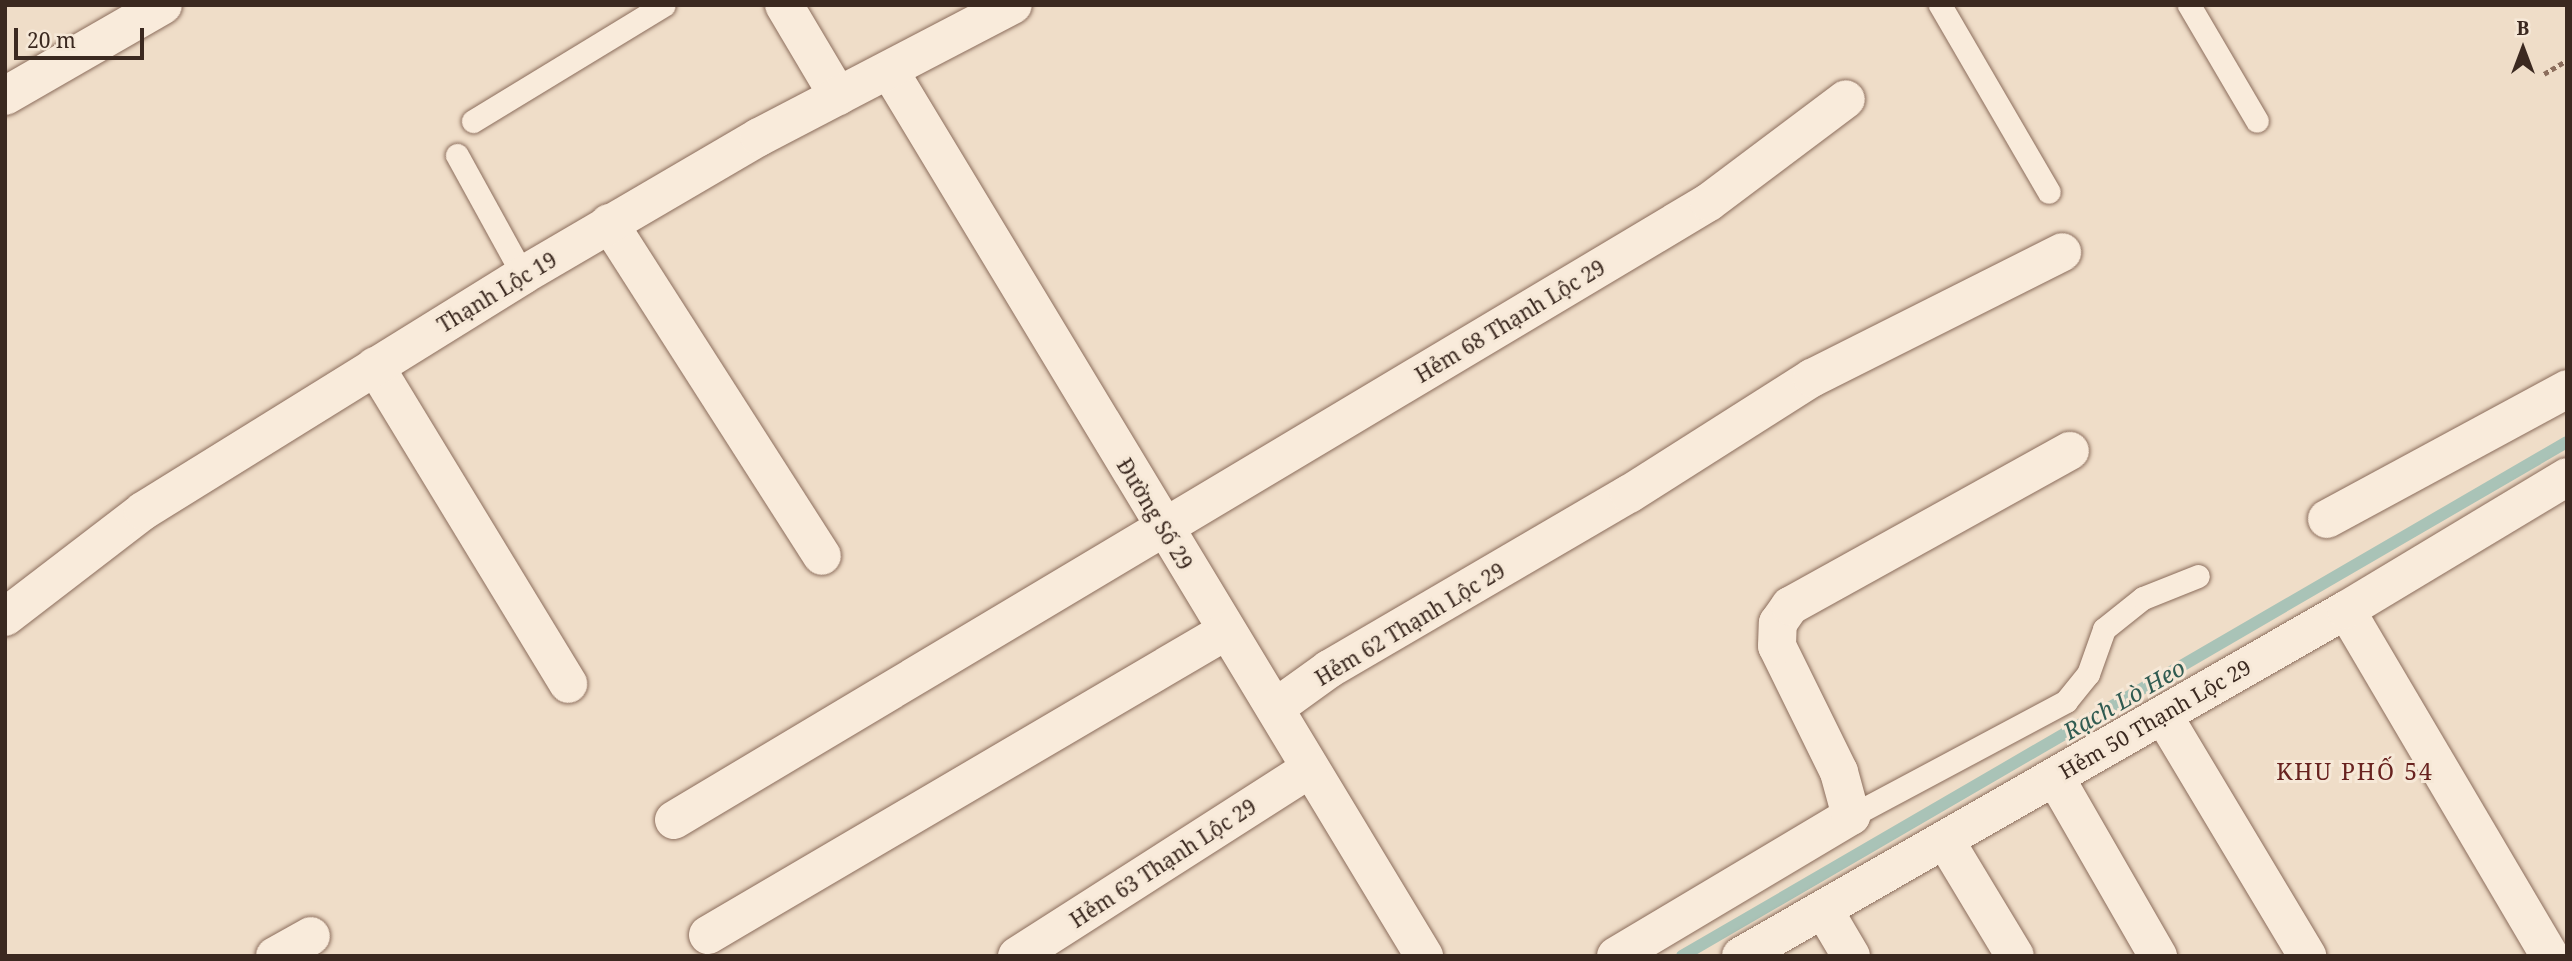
<!DOCTYPE html>
<meta charset="utf-8">
<style>
body{margin:0}
#map{position:relative;width:2572px;height:961px;overflow:hidden;background:#efddc8;font-family:"Noto Serif",serif}
div>[style]{position:absolute}
[style*='--x']{left:calc(var(--x)*1px);top:calc(var(--y)*1px);width:calc(var(--w)*1px);rotate:calc(var(--a)*1deg)}
.stream>*{height:12px;margin:-6px;padding:0 6px;transform-origin:6px;border-radius:6px;background:#a9c3b7}
.path>*{height:4.5px;margin-top:-2.25px;transform-origin:0;background:repeating-linear-gradient(90deg,#8b6d5c 0 5px,transparent 0 8.5px)}
.roads{filter:drop-shadow(0 0 2px #8b6d5c) drop-shadow(0 0 2px #8b6d5c)}
.service>*{height:23px;margin:-11.5px;padding:0 11.5px;transform-origin:11.5px;border-radius:11.5px;background:#f9ebdb}
.minor>*{height:38px;margin:-19px;padding:0 19px;transform-origin:19px;border-radius:19px;background:#f9ebdb}
.tertiary>*{height:38px;margin:-19px;padding:0 19px;transform-origin:19px;border-radius:19px;background:#f9ebdb}
span{translate:-50% -50%;white-space:nowrap;text-align:center;line-height:1.15;-webkit-text-stroke:6px #f6e8d7;paint-order:stroke}
.street-label{font-size:21px;color:#3b2920}
.water-label{font-size:23px;color:#305b51;font-style:italic}
.neighbourhood-label{font-size:23px;color:#68221f;letter-spacing:2px}
.frame{position:absolute;inset:0;border:7px solid #3b2920;pointer-events:none}
.north{position:absolute;left:2488px;top:14px;width:70px;height:70px;-webkit-text-stroke:5px #f6e8d7;paint-order:stroke;rotate:0deg;font-size:19px;font-weight:700;line-height:28px;text-align:center;color:#3b2920}
.north::after{content:'';display:block;margin:auto;width:24px;height:32px;background:#3b2920;clip-path:polygon(50% 0,100% 100%,50% 72%,0 100%)}
.scale{position:absolute;left:14px;top:28px;width:130px;height:32px;box-sizing:border-box;border:4px solid #3b2920;border-top:0;padding-left:9px;font-size:21px;line-height:24px;white-space:nowrap;color:#3b2920;-webkit-text-stroke:5px #f6e8d7;paint-order:stroke}
</style>
<div id="map">
<div class="stream">
<div style="--x:1682;--y:956;--w:1023;--a:-30.15"></div>
</div>
<div class="path">
<div style="--x:2544;--y:74;--w:27;--a:-31"></div>
</div>
<div class="roads">
<div class="service">
<div style="--x:1940;--y:5;--w:216;--a:59.8"></div>
<div style="--x:2189;--y:5;--w:134;--a:59.6"></div>
<div style="--x:473;--y:121;--w:223;--a:-31.3"></div>
<div style="--x:457;--y:155;--w:137;--a:61.2"></div>
<div style="--x:1851;--y:816;--w:244;--a:-28.1"></div>
<div style="--x:2066;--y:701;--w:35;--a:-51"></div>
<div style="--x:2088;--y:674;--w:48;--a:-70.4"></div>
<div style="--x:2104;--y:629;--w:50;--a:-38.5"></div>
<div style="--x:2143;--y:598;--w:59;--a:-21.8"></div>
</div>
<div class="minor">
<div style="--x:784;--y:5;--w:106;--a:59.3"></div>
<div style="--x:889;--y:70;--w:1035;--a:58.87"></div>
<div style="--x:5;--y:96;--w:182;--a:-29.9"></div>
<div style="--x:609;--y:223;--w:395;--a:57.4"></div>
<div style="--x:375;--y:366;--w:372;--a:58.7"></div>
<div style="--x:2327;--y:519;--w:273;--a:-28.4"></div>
<div style="--x:2346;--y:610;--w:402;--a:59.5"></div>
<div style="--x:1275;--y:708;--w:67;--a:-35.8"></div>
<div style="--x:1329;--y:669;--w:347;--a:-30.3"></div>
<div style="--x:1629;--y:494;--w:217;--a:-32.4"></div>
<div style="--x:1812;--y:378;--w:280;--a:-26.7"></div>
<div style="--x:2163;--y:715;--w:281;--a:59.1"></div>
<div style="--x:2055;--y:777;--w:207;--a:60.1"></div>
<div style="--x:674;--y:820;--w:1205;--a:-30.84"></div>
<div style="--x:1709;--y:202;--w:171;--a:-36.9"></div>
<div style="--x:1945;--y:840;--w:135;--a:58.9"></div>
<div style="--x:1825;--y:912;--w:51;--a:59.4"></div>
<div style="--x:708;--y:935;--w:601;--a:-30.41"></div>
<div style="--x:275;--y:956;--w:41;--a:-29.1"></div>
<div style="--x:1017;--y:956;--w:345;--a:-32.6"></div>
<div style="--x:1616;--y:956;--w:274;--a:-30.8"></div>
<div style="--x:1851;--y:816;--w:46;--a:-105.3"></div>
<div style="--x:1839;--y:772;--w:140;--a:-116.2"></div>
<div style="--x:1777;--y:646;--w:23;--a:-88"></div>
<div style="--x:1778;--y:623;--w:21;--a:-55"></div>
<div style="--x:1790;--y:606;--w:320;--a:-29"></div>
<div style="--x:1741;--y:956;--w:697;--a:-29.77"></div>
<div style="--x:2346;--y:610;--w:258;--a:-31"></div>
</div>
<div class="tertiary">
<div style="--x:5;--y:617;--w:174;--a:-37.5"></div>
<div style="--x:143;--y:511;--w:447;--a:-31.8"></div>
<div style="--x:523;--y:275;--w:273;--a:-30.3"></div>
<div style="--x:759;--y:137;--w:286;--a:-27.5"></div>
</div>
</div>
<div class="street-label">
<span style="left:497px;top:292px;rotate:-31deg">Thạnh Lộc 19</span>
<span style="left:1510px;top:321px;rotate:-31deg">Hẻm 68 Thạnh Lộc 29</span>
<span style="left:1155px;top:514px;rotate:59deg">Đường Số 29</span>
<span style="left:1410px;top:624px;rotate:-31deg">Hẻm 62 Thạnh Lộc 29</span>
<span style="left:2155px;top:719px;rotate:-30deg">Hẻm 50 Thạnh Lộc 29</span>
<span style="left:1163px;top:863px;rotate:-33deg">Hẻm 63 Thạnh Lộc 29</span>
</div>
<div class="water-label">
<span style="left:2124px;top:699px;rotate:-30deg">Rạch Lò Heo</span>
</div>
<div class="neighbourhood-label">
<span style="left:2355px;top:771px">KHU PHỐ 54</span>
</div>
<div class="frame"></div>
<div class="north">B</div>
<div class="scale">20 m</div>
</div>
